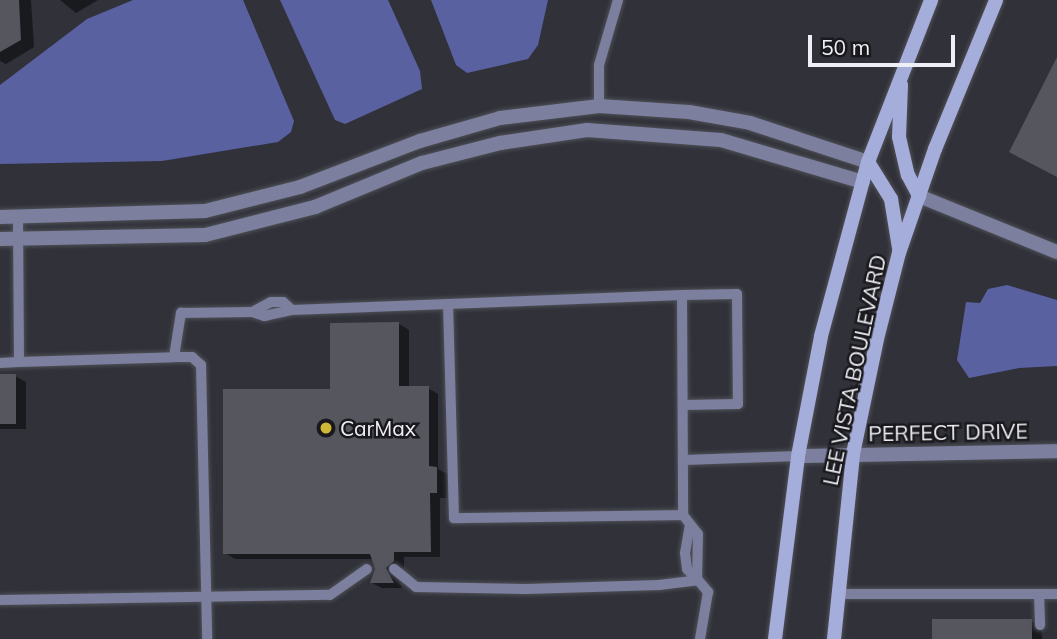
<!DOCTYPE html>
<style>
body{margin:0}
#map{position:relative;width:1057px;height:639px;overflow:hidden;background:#303139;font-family:Mulish,sans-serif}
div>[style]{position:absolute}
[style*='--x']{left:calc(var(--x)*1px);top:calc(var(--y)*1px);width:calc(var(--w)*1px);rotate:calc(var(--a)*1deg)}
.water>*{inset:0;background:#5a61a0}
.shadow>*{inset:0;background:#0007}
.building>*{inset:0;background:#55565e;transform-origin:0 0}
.roads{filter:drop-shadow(0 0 2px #4f5057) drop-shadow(0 0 2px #4f5057)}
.lane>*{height:10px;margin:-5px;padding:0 5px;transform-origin:5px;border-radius:5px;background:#7c809e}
.street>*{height:14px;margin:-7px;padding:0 7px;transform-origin:7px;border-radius:7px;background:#7c809e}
.secondary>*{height:14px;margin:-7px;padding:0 7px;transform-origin:7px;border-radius:7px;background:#a5addb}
.dots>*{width:19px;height:19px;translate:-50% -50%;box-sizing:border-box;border:4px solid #19191d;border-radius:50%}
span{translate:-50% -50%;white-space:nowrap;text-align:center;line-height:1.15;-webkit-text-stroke:5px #19191d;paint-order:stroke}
.street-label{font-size:21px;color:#eff0f5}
.poi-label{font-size:21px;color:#eff0f5}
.left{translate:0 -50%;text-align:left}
.scale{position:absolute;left:808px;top:35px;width:147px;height:32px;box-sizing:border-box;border:4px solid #eff0f5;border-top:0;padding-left:9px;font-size:21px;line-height:24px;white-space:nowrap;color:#eff0f5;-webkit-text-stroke:5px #19191d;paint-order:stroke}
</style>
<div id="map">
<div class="water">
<div style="clip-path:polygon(133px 0,243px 0,294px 121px,291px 132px,278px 142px,162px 161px,0 164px,0 85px,87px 19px)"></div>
<div style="clip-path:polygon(280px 0,388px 0,420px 71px,422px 89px,345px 124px,335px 120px)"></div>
<div style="clip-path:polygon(431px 0,548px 0,538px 45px,528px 59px,467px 73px,456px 65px)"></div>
<div style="clip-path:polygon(1007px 285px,1057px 300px,1057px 366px,1019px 368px,969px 378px,957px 360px,966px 302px,980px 303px,988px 289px)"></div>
</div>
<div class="shadow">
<div style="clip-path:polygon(0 0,31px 0,34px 47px,6px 64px,0 61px)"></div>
<div style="clip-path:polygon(60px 0,98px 0,76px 13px)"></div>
<div style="clip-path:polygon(399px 324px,409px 330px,409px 388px,428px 388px,438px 394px,438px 469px,447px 474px,447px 498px,440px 498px,440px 557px,404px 557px,404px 567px,396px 575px,402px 588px,382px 588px,372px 583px,377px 569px,373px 559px,235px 559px,225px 553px,332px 391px)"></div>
<div style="clip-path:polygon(0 376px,15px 376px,26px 382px,26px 429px,0 429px)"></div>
<div style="clip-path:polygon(1031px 621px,1041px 627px,1042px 639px,934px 639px)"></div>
</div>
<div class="building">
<div style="clip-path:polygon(0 0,19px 0,21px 40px,0 52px)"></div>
<div style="clip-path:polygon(1057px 57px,1057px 177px,1009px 152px)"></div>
<div style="clip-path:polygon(399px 322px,399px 386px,429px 386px,429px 466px,437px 467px,437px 493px,430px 493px,431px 552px,394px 552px,394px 561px,386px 568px,394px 583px,370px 583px,375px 569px,370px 554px,223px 554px,223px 389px,330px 389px,330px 323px)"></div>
<div style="left:0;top:374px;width:16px;height:50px"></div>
<div style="left:1032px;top:619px;width:20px;height:100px;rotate:90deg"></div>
</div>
<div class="roads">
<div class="lane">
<div style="--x:599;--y:106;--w:41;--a:-90"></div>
<div style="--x:599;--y:65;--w:68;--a:-73.7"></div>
<div style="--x:18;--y:217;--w:145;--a:89.6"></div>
<div style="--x:19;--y:362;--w:155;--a:-1.8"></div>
<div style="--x:174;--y:357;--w:45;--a:-81"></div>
<div style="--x:181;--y:313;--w:71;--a:-0.8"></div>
<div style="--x:252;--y:312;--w:13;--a:18"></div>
<div style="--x:264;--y:316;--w:29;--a:-12"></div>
<div style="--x:292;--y:310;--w:12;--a:-138"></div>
<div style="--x:283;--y:302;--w:12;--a:180"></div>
<div style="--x:271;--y:302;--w:21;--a:152"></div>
<div style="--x:682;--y:295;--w:220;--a:89.7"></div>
<div style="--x:683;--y:515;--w:229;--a:179.2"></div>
<div style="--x:454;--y:518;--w:214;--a:-91.6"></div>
<div style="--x:448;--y:304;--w:234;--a:-2.2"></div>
<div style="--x:682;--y:295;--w:55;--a:-1"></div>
<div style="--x:737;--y:294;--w:110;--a:89.5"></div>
<div style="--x:738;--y:404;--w:55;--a:179"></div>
<div style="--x:292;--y:310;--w:156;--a:-2.2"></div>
<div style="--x:174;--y:357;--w:18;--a:0"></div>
<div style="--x:192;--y:357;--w:12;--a:42"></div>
<div style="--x:201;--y:365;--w:274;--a:88.7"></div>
<div style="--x:0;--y:363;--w:19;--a:-3"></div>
<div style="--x:684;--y:460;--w:114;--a:-2"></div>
<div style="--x:683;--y:515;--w:24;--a:52"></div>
<div style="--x:698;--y:534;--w:46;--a:91.2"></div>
<div style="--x:697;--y:580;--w:15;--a:-132"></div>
<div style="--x:687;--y:569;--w:16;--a:-97"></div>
<div style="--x:685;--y:553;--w:28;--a:-80"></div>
<div style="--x:394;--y:569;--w:28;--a:39"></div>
<div style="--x:416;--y:587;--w:110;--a:1"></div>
<div style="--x:526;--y:589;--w:133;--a:-1.7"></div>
<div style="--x:659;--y:585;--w:39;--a:-7"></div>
<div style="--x:698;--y:580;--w:16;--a:50"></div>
<div style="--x:708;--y:592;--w:48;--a:99.7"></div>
<div style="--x:839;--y:594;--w:218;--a:0"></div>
<div style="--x:1039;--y:594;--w:31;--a:88"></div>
<div style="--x:0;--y:600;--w:330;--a:-0.9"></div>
<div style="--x:330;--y:595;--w:45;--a:-35.1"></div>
</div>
<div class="street">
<div style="--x:919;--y:196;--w:149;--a:22.1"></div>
<div style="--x:0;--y:217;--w:205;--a:-1.7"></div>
<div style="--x:205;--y:211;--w:98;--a:-14.2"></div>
<div style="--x:300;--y:187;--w:129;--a:-21"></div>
<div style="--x:420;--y:141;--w:83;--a:-16"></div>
<div style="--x:500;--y:118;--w:100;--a:-6.9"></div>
<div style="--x:599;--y:106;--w:90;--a:3.8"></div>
<div style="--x:689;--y:112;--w:62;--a:10.2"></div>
<div style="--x:750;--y:123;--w:124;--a:18.3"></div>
<div style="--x:0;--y:239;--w:205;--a:-1.1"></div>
<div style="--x:205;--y:235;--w:114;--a:-14.3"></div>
<div style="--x:315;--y:207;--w:116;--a:-22.4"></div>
<div style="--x:422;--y:163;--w:81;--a:-14.4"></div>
<div style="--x:500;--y:143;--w:88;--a:-8.5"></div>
<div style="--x:587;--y:130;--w:134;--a:4.3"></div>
<div style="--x:721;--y:140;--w:148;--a:16.5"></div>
<div style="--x:798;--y:456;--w:259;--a:-1.1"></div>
</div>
<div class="secondary">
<div style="--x:901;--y:85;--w:52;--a:92.2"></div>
<div style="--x:899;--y:137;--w:39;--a:77"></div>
<div style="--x:908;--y:175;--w:24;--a:62"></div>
<div style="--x:868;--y:162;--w:44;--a:58.1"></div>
<div style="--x:891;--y:199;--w:50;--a:80.7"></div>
<div style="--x:775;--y:639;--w:184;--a:-82.8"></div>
<div style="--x:798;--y:456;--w:122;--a:-79.1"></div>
<div style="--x:821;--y:336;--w:180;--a:-74.9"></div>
<div style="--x:868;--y:162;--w:174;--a:-68.7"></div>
<div style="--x:834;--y:639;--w:186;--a:-84.1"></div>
<div style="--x:853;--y:454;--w:117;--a:-78.2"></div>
<div style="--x:877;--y:339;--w:89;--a:-75.7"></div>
<div style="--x:899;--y:253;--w:110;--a:-70.9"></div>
<div style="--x:935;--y:149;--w:161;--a:-67.7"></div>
</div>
</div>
<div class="dots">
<div style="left:326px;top:428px;background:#d0b736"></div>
</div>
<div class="street-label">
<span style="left:854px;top:370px;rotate:-78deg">LEE VISTA BOULEVARD</span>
<span style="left:948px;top:432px;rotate:-1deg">PERFECT DRIVE</span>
</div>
<div class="poi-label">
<span class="left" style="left:340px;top:428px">CarMax</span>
</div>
<div class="scale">50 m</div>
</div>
